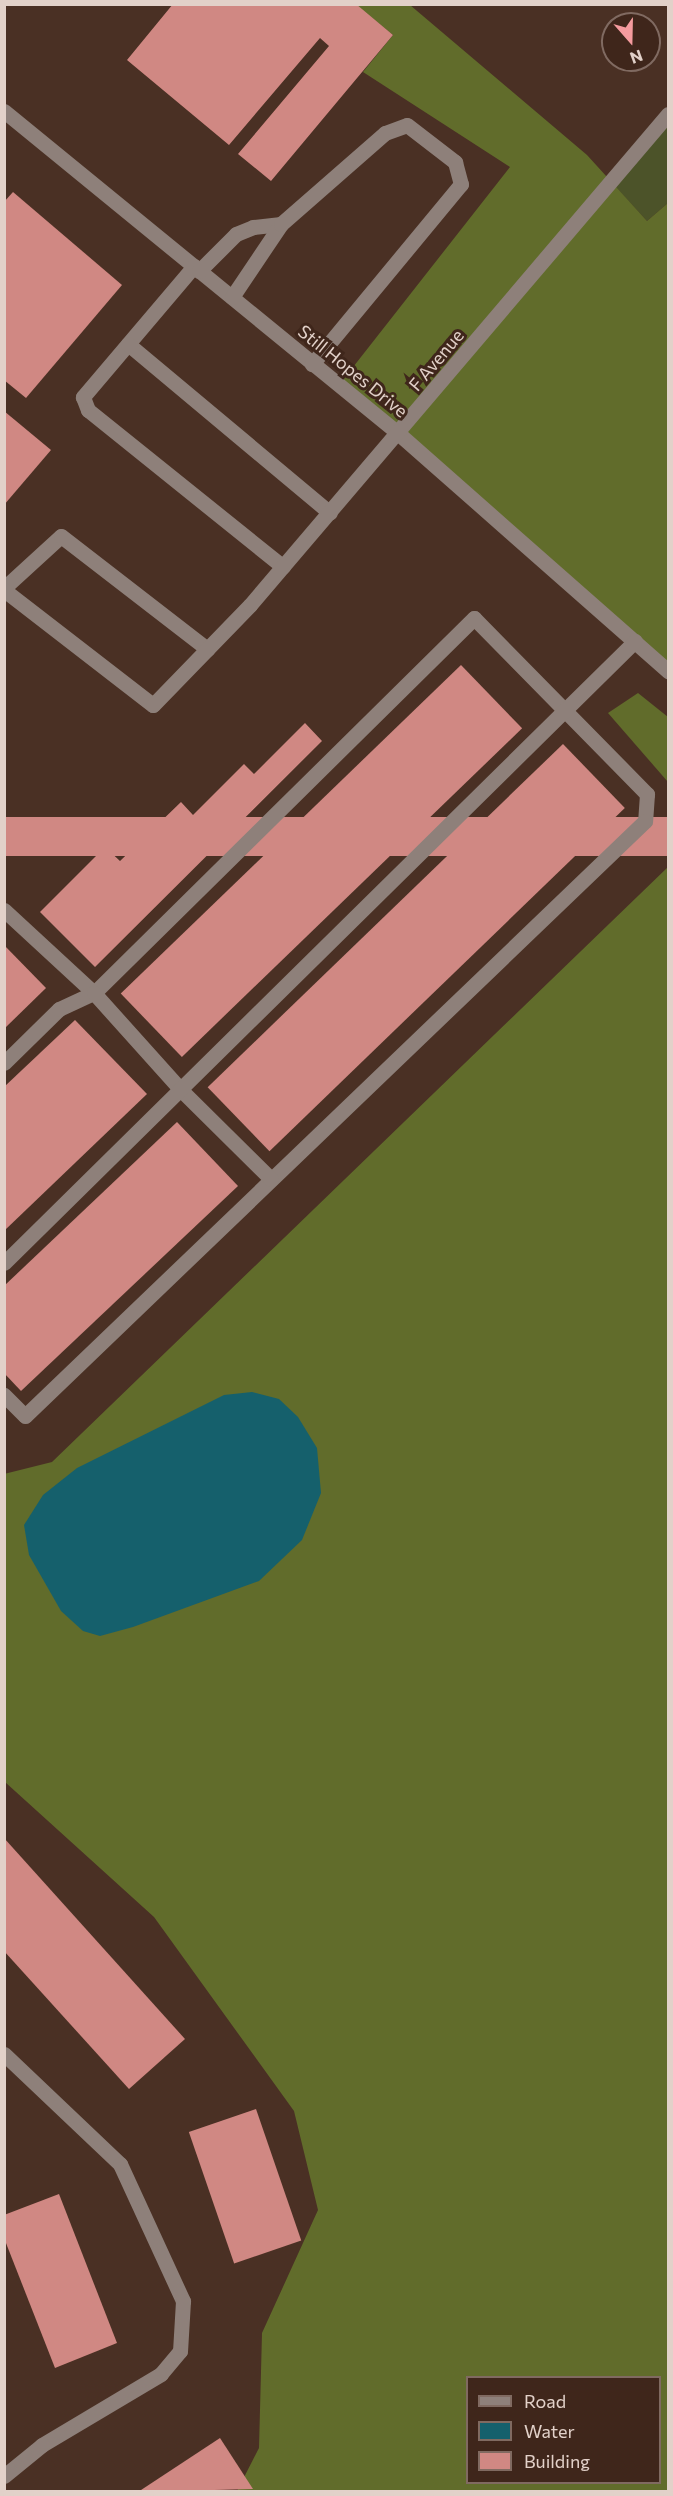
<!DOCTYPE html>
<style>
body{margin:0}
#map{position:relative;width:673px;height:2496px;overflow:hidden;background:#4a3024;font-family:Commissioner,sans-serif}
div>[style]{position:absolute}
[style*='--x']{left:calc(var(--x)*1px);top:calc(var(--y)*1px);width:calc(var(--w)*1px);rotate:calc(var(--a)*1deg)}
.green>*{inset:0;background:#4c5329}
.forest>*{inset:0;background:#616c2b}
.water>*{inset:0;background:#15606c}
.building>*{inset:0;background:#d08883;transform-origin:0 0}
.minor>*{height:15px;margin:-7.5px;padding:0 7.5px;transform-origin:7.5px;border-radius:7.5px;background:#8e807a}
span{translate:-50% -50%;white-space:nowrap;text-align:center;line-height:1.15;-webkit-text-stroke:6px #3f261b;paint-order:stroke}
.street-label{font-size:18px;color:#e2d1c9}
.frame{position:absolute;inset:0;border:6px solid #e2d1c9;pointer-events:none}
.legend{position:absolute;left:466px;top:2376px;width:195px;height:108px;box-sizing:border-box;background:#3f261b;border:2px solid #806a61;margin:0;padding:8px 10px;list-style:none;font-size:18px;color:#e2d1c9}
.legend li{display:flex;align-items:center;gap:12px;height:30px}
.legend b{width:30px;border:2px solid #806a61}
.north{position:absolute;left:601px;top:12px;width:60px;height:60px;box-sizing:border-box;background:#3f261b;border:2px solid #806a61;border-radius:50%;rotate:160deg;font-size:16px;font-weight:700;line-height:24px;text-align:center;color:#e2d1c9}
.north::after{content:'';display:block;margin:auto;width:21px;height:27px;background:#f59b9e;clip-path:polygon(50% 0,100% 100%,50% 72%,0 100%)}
</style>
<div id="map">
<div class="green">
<div style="clip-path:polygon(668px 114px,668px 203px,647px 221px,611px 182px)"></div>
</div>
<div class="forest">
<div style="clip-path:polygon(356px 5px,410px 5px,587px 155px,647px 221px,668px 203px,668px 671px,339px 385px,510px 167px,363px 72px,393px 35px)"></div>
<div style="clip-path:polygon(638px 693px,668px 717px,668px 782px,608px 713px)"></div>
<div style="clip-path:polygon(evenodd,668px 867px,668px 2491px,237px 2491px,259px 2448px,262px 2333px,318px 2210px,294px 2111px,154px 1917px,5px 1782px,4px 1474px,52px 1462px,668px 867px,468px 2378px,660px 2378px,660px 2482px,468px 2482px,468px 2378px)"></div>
</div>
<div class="water">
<div style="clip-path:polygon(252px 1392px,279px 1399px,298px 1417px,317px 1448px,321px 1493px,302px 1540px,259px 1581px,133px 1627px,100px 1636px,83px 1631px,61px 1611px,29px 1555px,24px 1525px,43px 1495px,77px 1468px,224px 1395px)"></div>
</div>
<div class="building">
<div style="clip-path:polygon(173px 4px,356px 4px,393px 35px,271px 181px,238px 154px,329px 46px,320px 38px,229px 145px,127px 60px)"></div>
<div style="clip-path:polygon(13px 192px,122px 285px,26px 398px,4px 380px,4px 202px)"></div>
<div style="clip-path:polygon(4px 411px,51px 450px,4px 505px)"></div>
<div style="left:461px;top:665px;width:88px;height:473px;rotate:46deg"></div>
<div style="clip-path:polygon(305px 723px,322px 741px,95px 967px,40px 912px,105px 847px,120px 861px,181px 802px,193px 815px,244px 764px,254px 774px)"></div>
<div style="left:563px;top:744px;width:89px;height:494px;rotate:46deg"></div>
<div style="left:668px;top:817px;width:39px;height:864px;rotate:90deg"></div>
<div style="clip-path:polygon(4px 945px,46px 988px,4px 1029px)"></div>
<div style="clip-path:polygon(75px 1020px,147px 1094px,4px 1231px,4px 1087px)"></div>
<div style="clip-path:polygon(177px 1122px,238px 1186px,21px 1391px,4px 1373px,4px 1286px)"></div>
<div style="clip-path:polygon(4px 1838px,185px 2039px,129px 2089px,4px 1951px)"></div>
<div style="left:256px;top:2109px;width:139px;height:71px;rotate:71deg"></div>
<div style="clip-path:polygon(59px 2194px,117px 2343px,55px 2368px,4px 2238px,4px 2215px)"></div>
<div style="clip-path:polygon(220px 2438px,253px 2489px,138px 2492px)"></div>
</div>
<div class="minor">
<div style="--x:4;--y:111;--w:510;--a:39.27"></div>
<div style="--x:399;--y:434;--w:359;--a:41.4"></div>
<div style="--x:194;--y:266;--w:172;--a:130.3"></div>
<div style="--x:83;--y:397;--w:14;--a:69"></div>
<div style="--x:88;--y:410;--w:250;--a:38.8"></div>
<div style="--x:199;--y:271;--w:52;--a:-45"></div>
<div style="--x:236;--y:234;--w:18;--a:-22"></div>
<div style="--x:253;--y:227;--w:28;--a:-6"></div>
<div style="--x:232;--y:297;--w:88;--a:-56.1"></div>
<div style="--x:281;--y:224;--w:138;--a:-41.2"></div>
<div style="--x:385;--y:133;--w:23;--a:-20"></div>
<div style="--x:407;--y:125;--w:61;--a:37.6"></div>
<div style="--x:455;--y:162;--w:23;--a:75"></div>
<div style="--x:461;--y:184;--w:234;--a:129.6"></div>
<div style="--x:128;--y:344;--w:263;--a:39.9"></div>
<div style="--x:4;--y:588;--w:77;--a:-42.4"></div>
<div style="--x:61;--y:536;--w:185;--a:37.7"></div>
<div style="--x:4;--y:590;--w:188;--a:37.7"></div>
<div style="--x:153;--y:705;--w:139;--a:-45.9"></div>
<div style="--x:250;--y:605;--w:645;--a:-49.59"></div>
<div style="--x:4;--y:910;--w:122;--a:42.7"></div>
<div style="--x:94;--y:993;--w:534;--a:-44.62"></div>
<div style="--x:474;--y:618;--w:247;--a:45.5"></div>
<div style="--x:647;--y:794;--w:27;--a:94"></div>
<div style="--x:645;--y:821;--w:859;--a:136.18"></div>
<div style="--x:25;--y:1416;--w:30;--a:-135"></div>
<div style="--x:4;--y:1063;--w:77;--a:-44.5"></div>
<div style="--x:59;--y:1009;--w:38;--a:-25"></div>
<div style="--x:94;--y:993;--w:129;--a:48.1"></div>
<div style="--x:180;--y:1089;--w:128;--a:44.7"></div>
<div style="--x:4;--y:1263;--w:886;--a:-44.59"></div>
<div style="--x:4;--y:2054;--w:160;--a:43.5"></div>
<div style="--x:120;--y:2164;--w:151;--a:65.3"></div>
<div style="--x:183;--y:2301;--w:50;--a:93.4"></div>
<div style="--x:180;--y:2351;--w:30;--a:130"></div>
<div style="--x:161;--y:2374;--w:139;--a:149.2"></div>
<div style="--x:42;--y:2445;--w:49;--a:140.8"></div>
</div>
<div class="street-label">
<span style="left:436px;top:360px;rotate:-50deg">F Avenue</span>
<span style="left:353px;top:371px;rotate:39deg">Still Hopes Drive</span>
</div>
<div class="frame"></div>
<ul class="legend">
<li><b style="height:8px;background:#8e807a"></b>Road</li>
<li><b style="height:16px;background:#15606c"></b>Water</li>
<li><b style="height:16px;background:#d08883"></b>Building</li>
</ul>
<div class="north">N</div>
</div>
